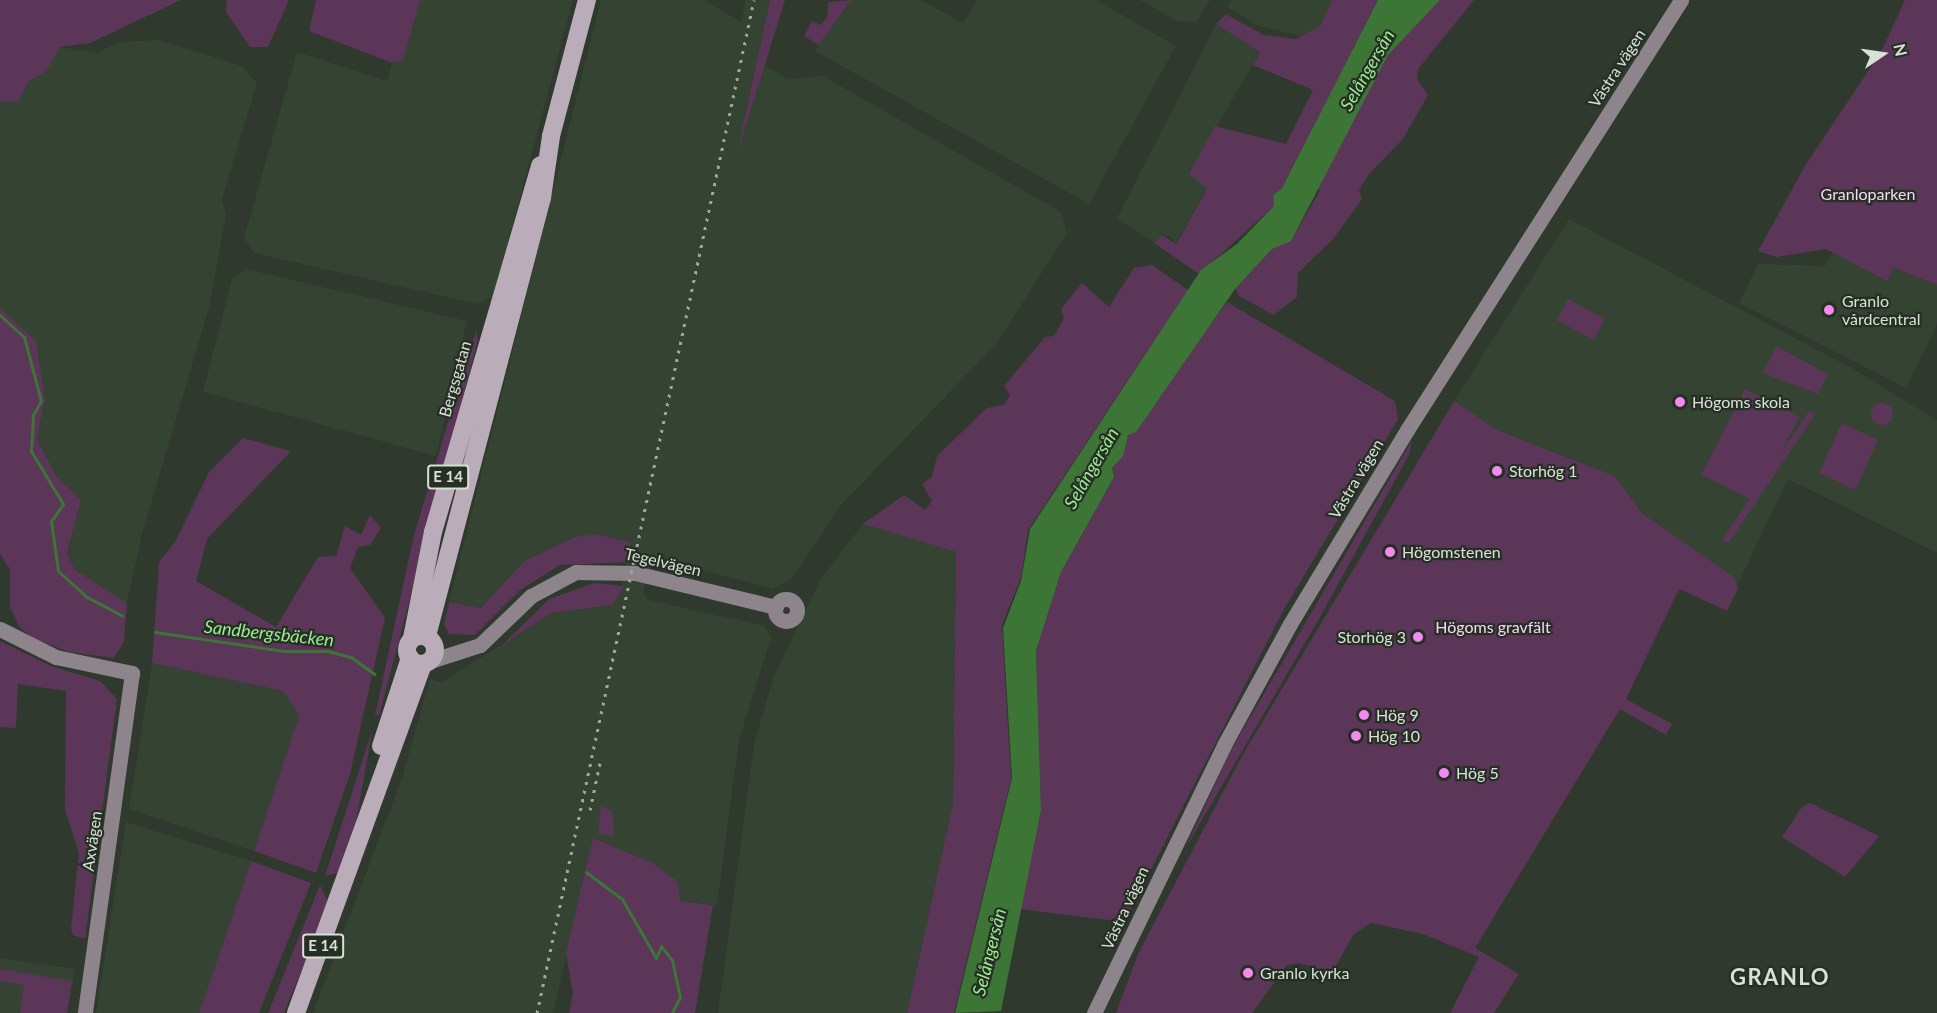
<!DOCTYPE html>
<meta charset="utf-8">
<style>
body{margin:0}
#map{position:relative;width:1937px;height:1013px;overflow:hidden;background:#2f392d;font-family:Lato,sans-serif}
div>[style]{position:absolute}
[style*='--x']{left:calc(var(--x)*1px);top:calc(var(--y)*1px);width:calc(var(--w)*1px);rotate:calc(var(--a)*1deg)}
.built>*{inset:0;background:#344332}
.green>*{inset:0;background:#5b3658;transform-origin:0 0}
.round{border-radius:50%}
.water>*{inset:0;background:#3c7536}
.stream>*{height:3px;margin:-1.5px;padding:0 1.5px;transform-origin:1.5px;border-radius:1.5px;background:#3c7536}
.secondary>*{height:15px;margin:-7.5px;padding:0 7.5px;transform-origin:7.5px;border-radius:7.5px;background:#8d848c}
.secondary>.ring{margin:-7.5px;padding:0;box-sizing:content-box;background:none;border:15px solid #8d848c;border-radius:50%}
.highway>*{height:18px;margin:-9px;padding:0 9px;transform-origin:9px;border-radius:9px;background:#bbacb9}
.highway>.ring{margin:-9px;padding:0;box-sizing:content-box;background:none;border:18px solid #bbacb9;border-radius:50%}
.rail>*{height:3px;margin-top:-1.5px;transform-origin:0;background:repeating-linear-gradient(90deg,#a0a89e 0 3px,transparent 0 9px)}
.dots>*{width:16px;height:16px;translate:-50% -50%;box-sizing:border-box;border:3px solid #252f24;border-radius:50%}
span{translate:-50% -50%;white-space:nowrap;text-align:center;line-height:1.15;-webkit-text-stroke:4.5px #252f24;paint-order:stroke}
.shield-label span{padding:2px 4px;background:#252f24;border:2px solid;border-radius:4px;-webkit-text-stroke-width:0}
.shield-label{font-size:15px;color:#d9e0d8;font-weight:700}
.street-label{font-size:16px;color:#d9e0d8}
.park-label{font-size:16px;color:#f9d6f5}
.poi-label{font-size:16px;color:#d9e0d8}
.left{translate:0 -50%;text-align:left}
.right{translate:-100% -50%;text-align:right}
.water-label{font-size:18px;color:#9cec94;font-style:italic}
.district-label{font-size:22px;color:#d9e0d8;font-weight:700;letter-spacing:1.5px}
.north{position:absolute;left:1853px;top:24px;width:60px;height:60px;-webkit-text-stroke:4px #252f24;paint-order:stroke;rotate:77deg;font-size:16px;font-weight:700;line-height:24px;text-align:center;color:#d9e0d8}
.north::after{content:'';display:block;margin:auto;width:21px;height:27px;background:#d9e0d8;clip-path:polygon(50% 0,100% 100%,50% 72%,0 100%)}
</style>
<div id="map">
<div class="built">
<div style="clip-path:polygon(410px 0,573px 0,493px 297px,477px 304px,254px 253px,244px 238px,297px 52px,387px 81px)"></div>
<div style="clip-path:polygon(601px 0,705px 0,741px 22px,746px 0,770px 0,757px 61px,788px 79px,823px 76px,1061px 212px,1067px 233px,997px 343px,841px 505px,792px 579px,772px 589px,657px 558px,650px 565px,643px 593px,648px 600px,765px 626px,771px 638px,739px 740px,717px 905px,680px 901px,651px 862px,594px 838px,553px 1013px,313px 1013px,402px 778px,430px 679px,442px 682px,551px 613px,613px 605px,621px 588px,627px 560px,575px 537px,524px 561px,481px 608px,449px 602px)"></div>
<div style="clip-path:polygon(851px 0,921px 0,963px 23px,977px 0,1096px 0,1176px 46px,1089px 204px,815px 51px)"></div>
<div style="clip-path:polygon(1140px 0,1210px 0,1197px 22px,1176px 21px)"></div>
<div style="clip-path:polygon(1231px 0,1332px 0,1320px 26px,1304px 37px,1256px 25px,1227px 7px)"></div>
<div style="clip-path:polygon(1216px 24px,1260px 52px,1189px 174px,1207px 188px,1175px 244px,1172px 237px,1162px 235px,1154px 243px,1117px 218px)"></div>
<div style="clip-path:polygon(159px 40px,242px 66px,257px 83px,222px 199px,226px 215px,209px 308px,142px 534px,127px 603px,75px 570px,67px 553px,81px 500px,57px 477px,37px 439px,45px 399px,36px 342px,0 308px,0 101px,18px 103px,28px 82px,46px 72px,59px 47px,96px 53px,120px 42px)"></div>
<div style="clip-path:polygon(1569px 219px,1848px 366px,1937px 420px,1937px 553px,1788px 479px,1738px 584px,1642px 513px,1615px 476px,1497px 430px,1454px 401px)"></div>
<div style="clip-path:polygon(1833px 252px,1888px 280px,1894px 268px,1937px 285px,1937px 324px,1906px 388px,1739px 303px,1758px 264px,1825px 266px)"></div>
<div style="clip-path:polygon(247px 269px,467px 321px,436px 456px,203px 392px,232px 279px)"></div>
<div style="clip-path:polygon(863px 524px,956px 552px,953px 803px,907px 1013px,718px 1013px,754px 744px,774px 675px,822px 577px)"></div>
<div style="clip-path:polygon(152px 663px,283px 691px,299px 715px,254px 851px,129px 809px)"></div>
<div style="clip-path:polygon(126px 822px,251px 861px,199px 1013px,96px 1013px)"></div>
<div style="clip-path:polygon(0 958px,75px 969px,67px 1013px,0 1013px)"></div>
</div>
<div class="green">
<div style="clip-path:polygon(0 0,181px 0,90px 43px,60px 47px,46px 72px,28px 82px,18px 103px,0 101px)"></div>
<div style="clip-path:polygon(227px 0,289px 0,268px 47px,250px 47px,226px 12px)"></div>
<div style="clip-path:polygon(316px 0,420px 0,403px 61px,392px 63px,309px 31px)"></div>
<div style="clip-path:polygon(770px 0,785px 0,737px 154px,765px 23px)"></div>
<div style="clip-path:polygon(851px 0,819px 45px,804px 36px,812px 21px,821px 25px,827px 17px,828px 2px)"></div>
<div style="clip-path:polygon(1332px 0,1378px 0,1282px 188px,1273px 195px,1274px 206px,1199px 274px,1154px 243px,1162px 235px,1176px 244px,1207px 189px,1189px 174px,1215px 126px,1286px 144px,1313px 90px,1253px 65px,1260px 52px,1216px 24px,1226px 14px,1264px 35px,1296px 39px,1320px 26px)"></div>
<div style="clip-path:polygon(1440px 0,1474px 0,1418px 69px,1417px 79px,1428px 95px,1403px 139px,1369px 174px,1359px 190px,1362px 199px,1333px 239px,1298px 273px,1297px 297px,1274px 315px,1239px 296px,1235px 289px,1272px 249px,1291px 240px,1320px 191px,1315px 185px,1388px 54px)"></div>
<div style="clip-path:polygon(1905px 0,1937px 0,1937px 285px,1894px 268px,1887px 281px,1826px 249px,1777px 257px,1758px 251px,1806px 164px,1881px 52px)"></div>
<div style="clip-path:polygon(1152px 265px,1188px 290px,1028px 530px,1021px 577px,1002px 625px,1011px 779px,954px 1013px,907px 1013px,953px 803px,956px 552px,863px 524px,904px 495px,925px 510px,932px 501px,922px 484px,932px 477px,937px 456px,987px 408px,1004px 405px,1010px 395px,1004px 386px,1045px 337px,1054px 336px,1064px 318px,1061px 309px,1082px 283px,1109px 307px,1134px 268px)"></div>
<div style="left:1568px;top:299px;width:42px;height:24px;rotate:28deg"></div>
<div style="clip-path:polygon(1227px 302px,1395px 401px,1398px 419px,1283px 611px,1124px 922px,1019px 909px,1041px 810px,1036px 651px,1061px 572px,1114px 477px,1112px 468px,1128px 435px)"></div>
<div style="clip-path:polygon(0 308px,36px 341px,45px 399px,37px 439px,57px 477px,81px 500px,67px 553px,75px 570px,127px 603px,124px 642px,114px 658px,69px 652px,35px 639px,20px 628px,10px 607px,10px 569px,0 554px)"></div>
<div style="clip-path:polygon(476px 330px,478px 340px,379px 716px,375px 715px,414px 535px)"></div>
<div style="clip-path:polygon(1776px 346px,1828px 374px,1818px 394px,1763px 373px)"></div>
<div style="left:1745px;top:389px;width:61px;height:96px;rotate:27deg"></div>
<div style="clip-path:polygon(1454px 401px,1497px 430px,1615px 476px,1642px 513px,1735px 578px,1738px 589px,1727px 611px,1679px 589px,1626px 699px,1672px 724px,1666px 735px,1620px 709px,1475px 948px,1519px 974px,1494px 1013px,1450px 1013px,1479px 957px,1423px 934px,1371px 923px,1353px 935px,1332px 973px,1299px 963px,1287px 965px,1252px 1013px,1116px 1013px,1138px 954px,1242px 756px)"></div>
<div class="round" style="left:1871px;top:403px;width:22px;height:22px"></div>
<div style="left:1809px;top:411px;width:7px;height:155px;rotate:34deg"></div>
<div style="left:1842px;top:423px;width:40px;height:55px;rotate:25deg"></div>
<div style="clip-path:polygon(243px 438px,291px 451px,207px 539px,196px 581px,276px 627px,318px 557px,336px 556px,345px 526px,361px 535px,370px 515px,381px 528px,370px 545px,358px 547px,350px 568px,385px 618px,350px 774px,316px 873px,254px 851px,299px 715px,283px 691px,152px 663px,159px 562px,175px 542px,209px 472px)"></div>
<div style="clip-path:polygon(1412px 440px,1409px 455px,1320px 617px,1184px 851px,1230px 752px)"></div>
<div style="clip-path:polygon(595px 534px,630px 542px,629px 562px,560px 565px,520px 590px,475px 635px,449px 634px,444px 624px,449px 602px,481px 608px,524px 561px,575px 537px)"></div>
<div style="clip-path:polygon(594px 583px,624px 586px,613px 605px,551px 613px,502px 645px,549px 599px)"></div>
<div style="clip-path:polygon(0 641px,51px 666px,100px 681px,117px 699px,85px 939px,73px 935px,71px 928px,79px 853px,65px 810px,66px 691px,18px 684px,16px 728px,0 727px)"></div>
<div style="clip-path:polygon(372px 731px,355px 829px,341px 872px,325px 876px)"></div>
<div style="clip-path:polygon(1810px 803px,1879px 836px,1845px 877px,1782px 837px,1802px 807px)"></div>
<div style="clip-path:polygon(601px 805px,613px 812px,614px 836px,598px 834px)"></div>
<div style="clip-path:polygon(593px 838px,651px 862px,678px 882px,680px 901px,713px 905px,695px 1013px,569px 1013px,573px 994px,566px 953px)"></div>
<div style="clip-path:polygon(251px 861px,311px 883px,259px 1013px,199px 1013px)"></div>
<div style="clip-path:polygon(320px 885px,329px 904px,284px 1013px,268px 1013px)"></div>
<div style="clip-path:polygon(0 969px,72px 981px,67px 1013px,20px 1013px,24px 985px,0 981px)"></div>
</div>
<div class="water">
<div style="clip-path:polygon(1378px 0,1440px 0,1388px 55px,1291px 241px,1272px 249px,1235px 289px,1136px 432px,1128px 435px,1123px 456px,1112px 468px,1114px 477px,1061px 572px,1036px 651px,1041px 810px,1001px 1011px,955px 1013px,1012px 778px,1003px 628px,1021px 581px,1030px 529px,1201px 270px,1237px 244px,1274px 206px,1273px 195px,1282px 188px)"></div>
</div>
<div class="stream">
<div style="--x:0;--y:315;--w:33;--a:43"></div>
<div style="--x:24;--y:337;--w:66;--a:75.1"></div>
<div style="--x:41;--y:401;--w:16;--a:120"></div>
<div style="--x:33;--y:415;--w:36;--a:93"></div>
<div style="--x:31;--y:451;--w:62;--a:58.9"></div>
<div style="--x:63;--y:504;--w:21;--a:125"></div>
<div style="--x:51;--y:521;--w:50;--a:82"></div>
<div style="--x:58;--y:571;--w:39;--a:42"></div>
<div style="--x:87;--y:597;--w:40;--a:28"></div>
<div style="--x:155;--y:632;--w:129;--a:8.4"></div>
<div style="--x:283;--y:651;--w:45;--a:0"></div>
<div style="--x:328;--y:651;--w:24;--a:15"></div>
<div style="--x:351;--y:657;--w:29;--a:36"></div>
<div style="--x:586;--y:872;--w:45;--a:36.9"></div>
<div style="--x:622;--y:899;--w:68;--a:60"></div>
<div style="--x:656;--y:958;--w:13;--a:-67"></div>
<div style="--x:661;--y:946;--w:18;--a:52"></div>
<div style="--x:672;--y:960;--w:38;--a:78"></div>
<div style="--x:680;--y:997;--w:18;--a:117"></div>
</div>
<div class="secondary">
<div class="ring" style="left:775px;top:599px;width:7px;height:7px"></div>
<div style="--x:0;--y:629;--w:63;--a:26.6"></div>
<div style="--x:56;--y:657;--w:78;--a:11.9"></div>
<div style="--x:132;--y:673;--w:343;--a:97.9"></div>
<div style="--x:430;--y:661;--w:52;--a:-17.7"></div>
<div style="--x:480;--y:645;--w:71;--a:-43.9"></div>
<div style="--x:531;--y:596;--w:51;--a:-28.1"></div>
<div style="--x:576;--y:572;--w:59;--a:1"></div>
<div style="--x:635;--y:573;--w:145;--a:13.6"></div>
<div style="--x:1094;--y:1013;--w:298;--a:-64.1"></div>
<div style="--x:1224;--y:745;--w:138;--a:-61.4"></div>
<div style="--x:1290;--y:624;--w:227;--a:-58.9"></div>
<div style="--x:1407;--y:430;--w:510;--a:-57.49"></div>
</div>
<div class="highway">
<div class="ring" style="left:407px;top:636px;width:10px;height:10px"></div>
<div style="--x:427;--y:636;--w:453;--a:-75.3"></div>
<div style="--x:542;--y:198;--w:63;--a:-81.7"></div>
<div style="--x:551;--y:136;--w:141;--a:-75.2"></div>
<div style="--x:412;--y:638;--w:108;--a:-78.8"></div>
<div style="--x:433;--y:532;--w:382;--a:-73.7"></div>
<div style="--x:381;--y:746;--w:93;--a:-71.8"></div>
<div style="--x:296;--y:1013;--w:371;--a:-70"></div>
</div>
<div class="rail">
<div style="--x:590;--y:810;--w:48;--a:-78"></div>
<div style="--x:537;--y:1013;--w:1036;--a:-77.91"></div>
</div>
<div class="dots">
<div style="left:1829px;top:310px;background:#f589ef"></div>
<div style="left:1680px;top:402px;background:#f589ef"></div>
<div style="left:1497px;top:471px;background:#f589ef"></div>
<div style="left:1390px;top:552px;background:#f589ef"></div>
<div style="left:1418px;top:637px;background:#f589ef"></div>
<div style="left:1364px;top:715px;background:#f589ef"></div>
<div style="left:1356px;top:736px;background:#f589ef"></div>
<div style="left:1444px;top:773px;background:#f589ef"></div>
<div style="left:1248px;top:973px;background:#f589ef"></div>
</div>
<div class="shield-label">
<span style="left:448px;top:477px">E 14</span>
<span style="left:323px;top:946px">E 14</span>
</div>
<div class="street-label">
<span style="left:1617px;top:68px;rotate:-57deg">Västra vägen</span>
<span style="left:455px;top:379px;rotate:-74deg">Bergsgatan</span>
<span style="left:1356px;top:479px;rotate:-59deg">Västra vägen</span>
<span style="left:663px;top:562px;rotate:13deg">Tegelvägen</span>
<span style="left:92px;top:841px;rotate:-82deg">Axvägen</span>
<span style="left:1125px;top:908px;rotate:-65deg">Västra vägen</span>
</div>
<div class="park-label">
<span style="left:1868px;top:194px">Granloparken</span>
<span style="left:1493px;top:627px">Högoms gravfält</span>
</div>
<div class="poi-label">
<span class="left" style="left:1842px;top:310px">Granlo<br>vårdcentral</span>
<span class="left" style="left:1692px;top:402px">Högoms skola</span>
<span class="left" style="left:1509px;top:471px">Storhög 1</span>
<span class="left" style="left:1402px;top:552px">Högomstenen</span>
<span class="right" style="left:1406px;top:637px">Storhög 3</span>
<span class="left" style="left:1376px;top:715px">Hög 9</span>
<span class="left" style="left:1368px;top:736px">Hög 10</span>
<span class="left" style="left:1456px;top:773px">Hög 5</span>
<span class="left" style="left:1260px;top:973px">Granlo kyrka</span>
</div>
<div class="water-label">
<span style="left:1367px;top:70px;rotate:-60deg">Selångersån</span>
<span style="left:1091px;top:468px;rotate:-60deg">Selångersån</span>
<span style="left:269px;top:633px;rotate:6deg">Sandbergsbäcken</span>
<span style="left:989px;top:952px;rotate:-76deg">Selångersån</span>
</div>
<div class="district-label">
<span style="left:1780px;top:977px">GRANLO</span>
</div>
<div class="north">N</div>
</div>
